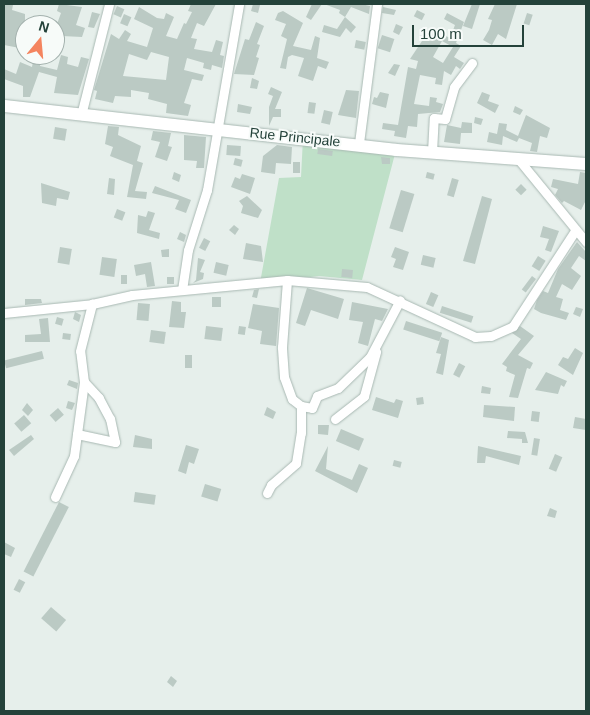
<!DOCTYPE html>
<style>
body{margin:0}
#map{position:relative;width:590px;height:715px;overflow:hidden;background:#e6efeb;font-family:Helvetica,sans-serif}
div>[style]{position:absolute}
[style*='--x']{left:calc(var(--x)*1px);top:calc(var(--y)*1px);width:calc(var(--w)*1px);rotate:calc(var(--a)*1deg)}
.green>*{inset:0;background:#bfe0c8}
.building>*{inset:0;background:#bbcac4;transform-origin:0 0}
.roads{filter:drop-shadow(0 0 1px #a8b8b2) drop-shadow(0 0 1px #a8b8b2)}
.minor>*{height:9px;margin:-4.5px;padding:0 4.5px;transform-origin:4.5px;border-radius:4.5px;background:#fff}
.secondary>*{height:12px;margin:-6px;padding:0 6px;transform-origin:6px;border-radius:6px;background:#fff}
span{translate:-50% -50%;white-space:nowrap;text-align:center;line-height:1.15;-webkit-text-stroke:4px #f7fbf9;paint-order:stroke}
.street-label{font-size:14px;color:#24423a}
.frame{position:absolute;inset:0;border:5px solid #24423a;pointer-events:none}
.north{position:absolute;left:15px;top:15px;width:50px;height:50px;box-sizing:border-box;background:#f7fbf9;border:1px solid #a3b1ad;border-radius:50%;rotate:17deg;font-size:14px;font-weight:700;line-height:20px;text-align:center;color:#24423a}
.north::after{content:'';display:block;margin:auto;width:18px;height:22px;background:#f4845f;clip-path:polygon(50% 0,100% 100%,50% 72%,0 100%)}
.scale{position:absolute;left:412px;top:25px;width:112px;height:22px;box-sizing:border-box;border:2px solid #24423a;border-top:0;padding-left:6px;font-size:15px;line-height:18px;white-space:nowrap;color:#24423a;-webkit-text-stroke:4px #f7fbf9;paint-order:stroke}
</style>
<div id="map">
<div class="green">
<div style="clip-path:polygon(303px 138px,396px 150px,362px 280px,319px 276px,260px 283px,279px 178px,301px 177px)"></div>
</div>
<div class="building">
<div style="clip-path:polygon(4px 4px,13px 5px,12px 10px,25px 14px,25px 49px,4px 45px)"></div>
<div style="clip-path:polygon(59px 4px,82px 7px,76px 25px,85px 28px,82px 37px,62px 36px,57px 55px,55px 23px,57px 24px,61px 13px,57px 11px)"></div>
<div style="clip-path:polygon(evenodd,191px 4px,216px 4px,204px 26px,197px 23px,191px 38px,197px 39px,194px 49px,212px 52px,216px 40px,223px 42px,220px 55px,224px 56px,222px 68px,212px 65px,211px 70px,203px 68px,204px 63px,187px 58px,184px 70px,204px 75px,202px 81px,192px 79px,184px 103px,191px 105px,188px 116px,166px 113px,167px 104px,148px 99px,149px 93px,131px 90px,131px 97px,115px 96px,113px 103px,95px 99px,97px 91px,94px 90px,111px 34px,119px 39px,125px 30px,131px 34px,127px 41px,147px 47px,153px 28px,134px 19px,139px 7px,157px 18px,164px 19px,166px 13px,174px 17px,166px 36px,177px 39px,184px 23px,186px 24px,192px 12px,188px 11px,191px 4px,151px 52px,169px 57px,166px 80px,123px 76px,129px 54px,147px 60px,151px 52px)"></div>
<div style="clip-path:polygon(253px 4px,260px 5px,258px 13px,251px 11px)"></div>
<div style="clip-path:polygon(312px 4px,322px 4px,311px 20px,306px 17px)"></div>
<div style="clip-path:polygon(324px 4px,361px 4px,370px 6px,369px 14px,351px 7px,345px 17px,339px 13px,340px 10px)"></div>
<div style="clip-path:polygon(472px 4px,480px 4px,472px 29px,463px 26px)"></div>
<div style="clip-path:polygon(495px 4px,517px 4px,506px 39px,498px 34px,492px 45px,483px 40px,489px 30px,492px 20px,488px 19px)"></div>
<div style="left:117px;top:6px;width:8px;height:9px;rotate:23deg"></div>
<div style="clip-path:polygon(383px 7px,396px 10px,394px 15px,382px 13px)"></div>
<div style="left:417px;top:10px;width:9px;height:7px;rotate:27deg"></div>
<div style="clip-path:polygon(283px 11px,303px 23px,293px 46px,311px 50px,315px 36px,320px 38px,317px 58px,329px 62px,326px 69px,318px 66px,313px 81px,298px 76px,304px 58px,292px 55px,288px 57px,286px 69px,280px 68px,287px 39px,281px 36px,286px 24px,275px 20px,278px 13px)"></div>
<div style="clip-path:polygon(92px 12px,100px 14px,94px 28px,88px 27px)"></div>
<div style="clip-path:polygon(447px 13px,464px 22px,456px 43px,461px 46px,454px 57px,464px 63px,460px 69px,456px 66px,451px 75px,444px 71px,442px 85px,435px 84px,436px 78px,420px 75px,414px 104px,429px 106px,430px 97px,437px 98px,436px 102px,443px 104px,440px 112px,418px 114px,417px 127px,408px 126px,406px 138px,394px 136px,395px 131px,382px 129px,383px 123px,398px 125px,408px 67px,416px 69px,418px 61px,410px 59px,428px 32px,442px 41px,433px 57px,443px 63px,453px 47px,442px 41px,446px 36px,450px 38px,455px 25px,444px 19px)"></div>
<div style="left:527px;top:13px;width:6px;height:11px;rotate:18deg"></div>
<div style="left:124px;top:14px;width:8px;height:10px;rotate:23deg"></div>
<div style="clip-path:polygon(345px 17px,356px 27px,351px 33px,346px 28px,340px 37px,322px 32px,324px 25px,337px 29px)"></div>
<div style="clip-path:polygon(256px 22px,264px 26px,257px 44px,260px 45px,256px 57px,259px 58px,254px 75px,234px 74px,245px 39px,249px 40px)"></div>
<div style="clip-path:polygon(396px 24px,403px 27px,399px 35px,393px 32px)"></div>
<div style="left:382px;top:35px;width:13px;height:14px;rotate:18deg"></div>
<div style="left:356px;top:40px;width:10px;height:8px;rotate:11deg"></div>
<div style="clip-path:polygon(61px 55px,68px 57px,67px 64px,78px 67px,81px 57px,89px 59px,78px 95px,54px 93px,57px 77px,39px 72px,30px 97px,23px 97px,23px 86px,4px 79px,4px 69px,16px 74px,20px 62px,32px 67px,33px 61px,40px 62px,40px 66px,57px 70px)"></div>
<div style="clip-path:polygon(394px 64px,400px 65px,395px 76px,388px 73px)"></div>
<div style="clip-path:polygon(252px 78px,259px 81px,257px 89px,250px 88px)"></div>
<div style="clip-path:polygon(271px 87px,282px 92px,275px 109px,281px 109px,281px 117px,273px 117px,269px 126px,269px 107px,273px 96px,268px 94px)"></div>
<div style="clip-path:polygon(346px 90px,359px 91px,356px 118px,338px 115px)"></div>
<div style="clip-path:polygon(380px 92px,389px 94px,386px 108px,372px 104px,374px 97px,377px 98px)"></div>
<div style="clip-path:polygon(482px 92px,490px 95px,488px 101px,499px 105px,495px 113px,477px 103px)"></div>
<div style="left:309px;top:102px;width:7px;height:11px;rotate:8deg"></div>
<div style="clip-path:polygon(238px 104px,252px 107px,250px 114px,237px 112px)"></div>
<div style="clip-path:polygon(515px 106px,523px 110px,520px 115px,513px 112px)"></div>
<div style="left:324px;top:110px;width:9px;height:13px;rotate:13deg"></div>
<div style="clip-path:polygon(526px 115px,550px 128px,547px 138px,540px 136px,537px 152px,530px 151px,532px 143px,519px 138px,517px 142px,503px 136px,502px 145px,487px 142px,489px 132px,497px 134px,499px 123px,507px 124px,506px 130px,518px 136px)"></div>
<div style="clip-path:polygon(475px 117px,483px 119px,481px 125px,474px 123px)"></div>
<div style="clip-path:polygon(462px 122px,472px 123px,472px 133px,461px 133px,460px 144px,444px 142px,447px 125px,461px 128px)"></div>
<div style="clip-path:polygon(108px 126px,119px 127px,118px 135px,141px 146px,137px 161px,143px 163px,135px 191px,147px 192px,146px 199px,127px 197px,133px 165px,110px 156px,113px 147px,105px 144px)"></div>
<div style="left:55px;top:127px;width:12px;height:12px;rotate:9deg"></div>
<div style="clip-path:polygon(153px 131px,171px 133px,168px 146px,172px 147px,167px 161px,155px 157px,160px 142px,151px 140px)"></div>
<div style="clip-path:polygon(184px 135px,206px 137px,204px 168px,196px 168px,197px 161px,184px 160px)"></div>
<div style="left:227px;top:145px;width:14px;height:10px;rotate:4deg"></div>
<div style="clip-path:polygon(277px 145px,292px 147px,291px 164px,276px 163px,275px 174px,261px 172px,263px 156px)"></div>
<div style="left:318px;top:149px;width:15px;height:5px;rotate:8deg"></div>
<div style="clip-path:polygon(381px 157px,390px 158px,390px 164px,382px 164px)"></div>
<div style="left:235px;top:158px;width:8px;height:7px;rotate:14deg"></div>
<div style="left:293px;top:162px;width:7px;height:11px"></div>
<div style="clip-path:polygon(174px 172px,181px 175px,179px 182px,172px 179px)"></div>
<div style="left:427px;top:172px;width:8px;height:6px;rotate:14deg"></div>
<div style="clip-path:polygon(580px 172px,586px 173px,586px 200px,581px 210px,564px 201px,562px 203px,555px 195px,558px 189px,551px 187px,553px 179px,578px 184px)"></div>
<div style="clip-path:polygon(242px 174px,255px 178px,250px 194px,231px 187px,235px 177px,240px 179px)"></div>
<div style="clip-path:polygon(109px 178px,115px 179px,114px 195px,107px 194px)"></div>
<div style="left:452px;top:178px;width:7px;height:18px;rotate:16deg"></div>
<div style="clip-path:polygon(41px 183px,70px 192px,68px 200px,57px 198px,56px 206px,42px 203px)"></div>
<div style="left:521px;top:184px;width:8px;height:8px;rotate:45deg"></div>
<div style="clip-path:polygon(155px 186px,191px 200px,186px 213px,175px 209px,179px 200px,152px 193px)"></div>
<div style="left:401px;top:190px;width:14px;height:40px;rotate:17deg"></div>
<div style="clip-path:polygon(247px 196px,262px 210px,258px 218px,241px 213px,243px 206px,239px 201px)"></div>
<div style="clip-path:polygon(482px 196px,492px 199px,475px 264px,463px 261px)"></div>
<div style="left:117px;top:209px;width:9px;height:9px;rotate:21deg"></div>
<div style="clip-path:polygon(148px 211px,155px 213px,149px 230px,160px 233px,159px 239px,137px 233px,138px 215px,146px 217px)"></div>
<div style="clip-path:polygon(234px 225px,239px 229px,235px 235px,229px 230px)"></div>
<div style="clip-path:polygon(543px 226px,559px 231px,551px 252px,545px 250px,549px 239px,540px 237px)"></div>
<div style="clip-path:polygon(180px 232px,186px 235px,184px 242px,177px 239px)"></div>
<div style="left:204px;top:238px;width:7px;height:11px;rotate:27deg"></div>
<div style="clip-path:polygon(577px 242px,586px 252px,586px 261px,579px 256px,571px 268px,581px 276px,572px 290px,562px 284px,556px 297px,563px 299px,560px 310px,569px 313px,566px 320px,541px 313px,534px 309px,537px 300px,543px 291px,548px 293px,558px 269px)"></div>
<div style="clip-path:polygon(246px 243px,261px 246px,263px 262px,243px 259px)"></div>
<div style="left:60px;top:247px;width:12px;height:16px;rotate:9deg"></div>
<div style="clip-path:polygon(395px 247px,409px 252px,403px 270px,393px 267px,396px 259px,391px 257px)"></div>
<div style="clip-path:polygon(169px 249px,169px 257px,162px 257px,161px 250px)"></div>
<div style="left:423px;top:255px;width:13px;height:10px;rotate:13deg"></div>
<div style="left:538px;top:256px;width:9px;height:12px;rotate:32deg"></div>
<div style="left:102px;top:257px;width:15px;height:18px;rotate:8deg"></div>
<div style="clip-path:polygon(198px 258px,205px 260px,200px 272px,204px 273px,203px 279px,193px 283px,196px 280px)"></div>
<div style="clip-path:polygon(151px 262px,155px 286px,147px 287px,145px 274px,136px 276px,134px 265px)"></div>
<div style="left:216px;top:262px;width:13px;height:11px;rotate:13deg"></div>
<div style="left:342px;top:269px;width:11px;height:8px;rotate:5deg"></div>
<div style="left:121px;top:275px;width:6px;height:9px"></div>
<div style="left:532px;top:276px;width:5px;height:17px;rotate:37deg"></div>
<div style="left:167px;top:277px;width:7px;height:7px"></div>
<div style="clip-path:polygon(307px 288px,344px 299px,338px 319px,311px 310px,305px 326px,296px 323px)"></div>
<div style="clip-path:polygon(259px 289px,257px 298px,252px 297px,254px 290px)"></div>
<div style="left:431px;top:292px;width:8px;height:13px;rotate:23deg"></div>
<div style="left:212px;top:297px;width:9px;height:10px"></div>
<div style="clip-path:polygon(25px 299px,41px 299px,42px 303px,25px 305px)"></div>
<div style="clip-path:polygon(172px 301px,181px 302px,181px 312px,186px 312px,184px 328px,169px 327px)"></div>
<div style="clip-path:polygon(352px 302px,388px 309px,382px 321px,375px 319px,368px 346px,358px 343px,363px 322px,349px 320px)"></div>
<div style="left:138px;top:303px;width:12px;height:17px;rotate:5deg"></div>
<div style="clip-path:polygon(253px 304px,279px 308px,276px 346px,260px 344px,262px 331px,248px 328px)"></div>
<div style="left:442px;top:306px;width:33px;height:7px;rotate:18deg"></div>
<div style="clip-path:polygon(576px 307px,583px 309px,580px 317px,573px 314px)"></div>
<div style="clip-path:polygon(75px 312px,81px 315px,79px 322px,73px 319px)"></div>
<div style="left:57px;top:317px;width:7px;height:7px;rotate:16deg"></div>
<div style="clip-path:polygon(48px 318px,50px 342px,25px 342px,25px 335px,41px 334px,39px 319px)"></div>
<div style="left:406px;top:321px;width:38px;height:9px;rotate:18deg"></div>
<div style="left:206px;top:326px;width:17px;height:13px;rotate:7deg"></div>
<div style="left:239px;top:326px;width:7px;height:8px;rotate:8deg"></div>
<div style="clip-path:polygon(520px 326px,534px 336px,518px 355px,533px 363px,530px 369px,527px 368px,518px 398px,509px 397px,515px 375px,506px 371px,507px 367px,502px 364px,521px 339px,512px 333px)"></div>
<div style="left:151px;top:330px;width:15px;height:12px;rotate:8deg"></div>
<div style="left:63px;top:333px;width:8px;height:6px;rotate:7deg"></div>
<div style="clip-path:polygon(441px 337px,449px 340px,443px 375px,436px 373px,441px 354px,436px 353px)"></div>
<div style="clip-path:polygon(575px 348px,583px 353px,573px 375px,558px 365px,563px 357px,568px 359px)"></div>
<div style="left:42px;top:351px;width:8px;height:39px;rotate:76deg"></div>
<div style="left:185px;top:355px;width:7px;height:13px"></div>
<div style="left:459px;top:363px;width:7px;height:13px;rotate:27deg"></div>
<div style="clip-path:polygon(546px 372px,567px 381px,564px 387px,561px 385px,558px 394px,535px 390px)"></div>
<div style="clip-path:polygon(69px 380px,78px 383px,77px 389px,67px 385px)"></div>
<div style="clip-path:polygon(482px 386px,491px 388px,490px 394px,481px 393px)"></div>
<div style="clip-path:polygon(376px 397px,394px 403px,396px 399px,403px 401px,398px 418px,372px 410px)"></div>
<div style="left:423px;top:397px;width:7px;height:7px;rotate:82deg"></div>
<div style="clip-path:polygon(68px 401px,75px 403px,72px 410px,66px 408px)"></div>
<div style="clip-path:polygon(27px 403px,33px 410px,28px 416px,22px 410px)"></div>
<div style="clip-path:polygon(484px 405px,515px 407px,514px 421px,483px 417px)"></div>
<div style="clip-path:polygon(267px 407px,276px 412px,273px 419px,264px 415px)"></div>
<div style="left:58px;top:408px;width:9px;height:11px;rotate:49deg"></div>
<div style="left:532px;top:411px;width:8px;height:10px;rotate:7deg"></div>
<div style="left:24px;top:415px;width:11px;height:13px;rotate:49deg"></div>
<div style="clip-path:polygon(575px 417px,586px 419px,586px 430px,573px 428px)"></div>
<div style="clip-path:polygon(318px 425px,329px 425px,328px 435px,318px 434px)"></div>
<div style="left:341px;top:429px;width:25px;height:13px;rotate:23deg"></div>
<div style="clip-path:polygon(508px 431px,525px 432px,528px 443px,522px 443px,522px 439px,507px 438px)"></div>
<div style="clip-path:polygon(31px 435px,34px 439px,14px 456px,9px 450px)"></div>
<div style="clip-path:polygon(135px 435px,152px 439px,152px 449px,133px 447px)"></div>
<div style="left:534px;top:438px;width:6px;height:17px;rotate:9deg"></div>
<div style="clip-path:polygon(186px 445px,199px 449px,194px 464px,189px 462px,186px 474px,178px 471px)"></div>
<div style="clip-path:polygon(328px 446px,326px 469px,352px 480px,359px 464px,368px 468px,357px 493px,315px 471px)"></div>
<div style="clip-path:polygon(478px 446px,521px 456px,519px 465px,486px 456px,485px 463px,477px 463px)"></div>
<div style="left:555px;top:454px;width:8px;height:16px;rotate:23deg"></div>
<div style="left:394px;top:460px;width:8px;height:6px;rotate:14deg"></div>
<div style="left:205px;top:484px;width:17px;height:13px;rotate:17deg"></div>
<div style="left:135px;top:492px;width:21px;height:10px;rotate:8deg"></div>
<div style="left:59px;top:502px;width:11px;height:78px;rotate:27deg"></div>
<div style="clip-path:polygon(550px 508px,557px 511px,555px 518px,547px 516px)"></div>
<div style="clip-path:polygon(4px 542px,15px 548px,11px 557px,4px 554px)"></div>
<div style="left:19px;top:579px;width:7px;height:12px;rotate:27deg"></div>
<div style="left:51px;top:607px;width:20px;height:15px;rotate:41deg"></div>
<div style="clip-path:polygon(171px 676px,177px 681px,173px 687px,167px 682px)"></div>
</div>
<div class="roads">
<div class="minor">
<div style="--x:81;--y:115;--w:114;--a:-75.8"></div>
<div style="--x:359;--y:143;--w:140;--a:-82.6"></div>
<div style="--x:432;--y:152;--w:34;--a:-87"></div>
<div style="--x:434;--y:118;--w:11;--a:5"></div>
<div style="--x:445;--y:119;--w:33;--a:-74"></div>
<div style="--x:454;--y:87;--w:30;--a:-53"></div>
<div style="--x:519;--y:160;--w:106;--a:50.7"></div>
<div style="--x:182;--y:290;--w:40;--a:-81.5"></div>
<div style="--x:188;--y:250;--w:63;--a:-72.4"></div>
<div style="--x:207;--y:190;--w:189;--a:-80.2"></div>
<div style="--x:4;--y:313;--w:88;--a:-5.8"></div>
<div style="--x:92;--y:304;--w:41;--a:-12.7"></div>
<div style="--x:132;--y:295;--w:156;--a:-5.5"></div>
<div style="--x:287;--y:280;--w:80;--a:5"></div>
<div style="--x:367;--y:287;--w:119;--a:24.8"></div>
<div style="--x:475;--y:337;--w:16;--a:-4"></div>
<div style="--x:491;--y:336;--w:24;--a:-24"></div>
<div style="--x:513;--y:326;--w:113;--a:-56.9"></div>
<div style="--x:301;--y:406;--w:11;--a:10"></div>
<div style="--x:312;--y:408;--w:13;--a:-67"></div>
<div style="--x:317;--y:396;--w:22;--a:-21"></div>
<div style="--x:338;--y:388;--w:45;--a:-44.1"></div>
<div style="--x:370;--y:357;--w:64;--a:-62.2"></div>
<div style="--x:335;--y:419;--w:37;--a:-38"></div>
<div style="--x:364;--y:396;--w:46;--a:-74.7"></div>
<div style="--x:77;--y:434;--w:39;--a:12"></div>
<div style="--x:115;--y:442;--w:24;--a:-102"></div>
<div style="--x:110;--y:419;--w:24;--a:-118"></div>
<div style="--x:99;--y:398;--w:22;--a:-133"></div>
<div style="--x:84;--y:382;--w:31;--a:-97"></div>
<div style="--x:80;--y:351;--w:49;--a:-75.7"></div>
<div style="--x:267;--y:493;--w:9;--a:-63"></div>
<div style="--x:271;--y:485;--w:33;--a:-41"></div>
<div style="--x:296;--y:463;--w:30;--a:-81"></div>
<div style="--x:301;--y:433;--w:27;--a:-90"></div>
<div style="--x:301;--y:406;--w:11;--a:-142"></div>
<div style="--x:292;--y:399;--w:23;--a:-110"></div>
<div style="--x:284;--y:377;--w:30;--a:-94"></div>
<div style="--x:282;--y:347;--w:67;--a:-85.7"></div>
<div style="--x:55;--y:497;--w:45;--a:-65.1"></div>
<div style="--x:74;--y:456;--w:75;--a:-82.3"></div>
</div>
<div class="secondary">
<div style="--x:4;--y:106;--w:394;--a:6.4"></div>
<div style="--x:396;--y:150;--w:191;--a:4.2"></div>
</div>
</div>
<div class="street-label">
<span style="left:295px;top:137px;rotate:6deg">Rue Principale</span>
</div>
<div class="frame"></div>
<div class="north">N</div>
<div class="scale">100 m</div>
</div>
